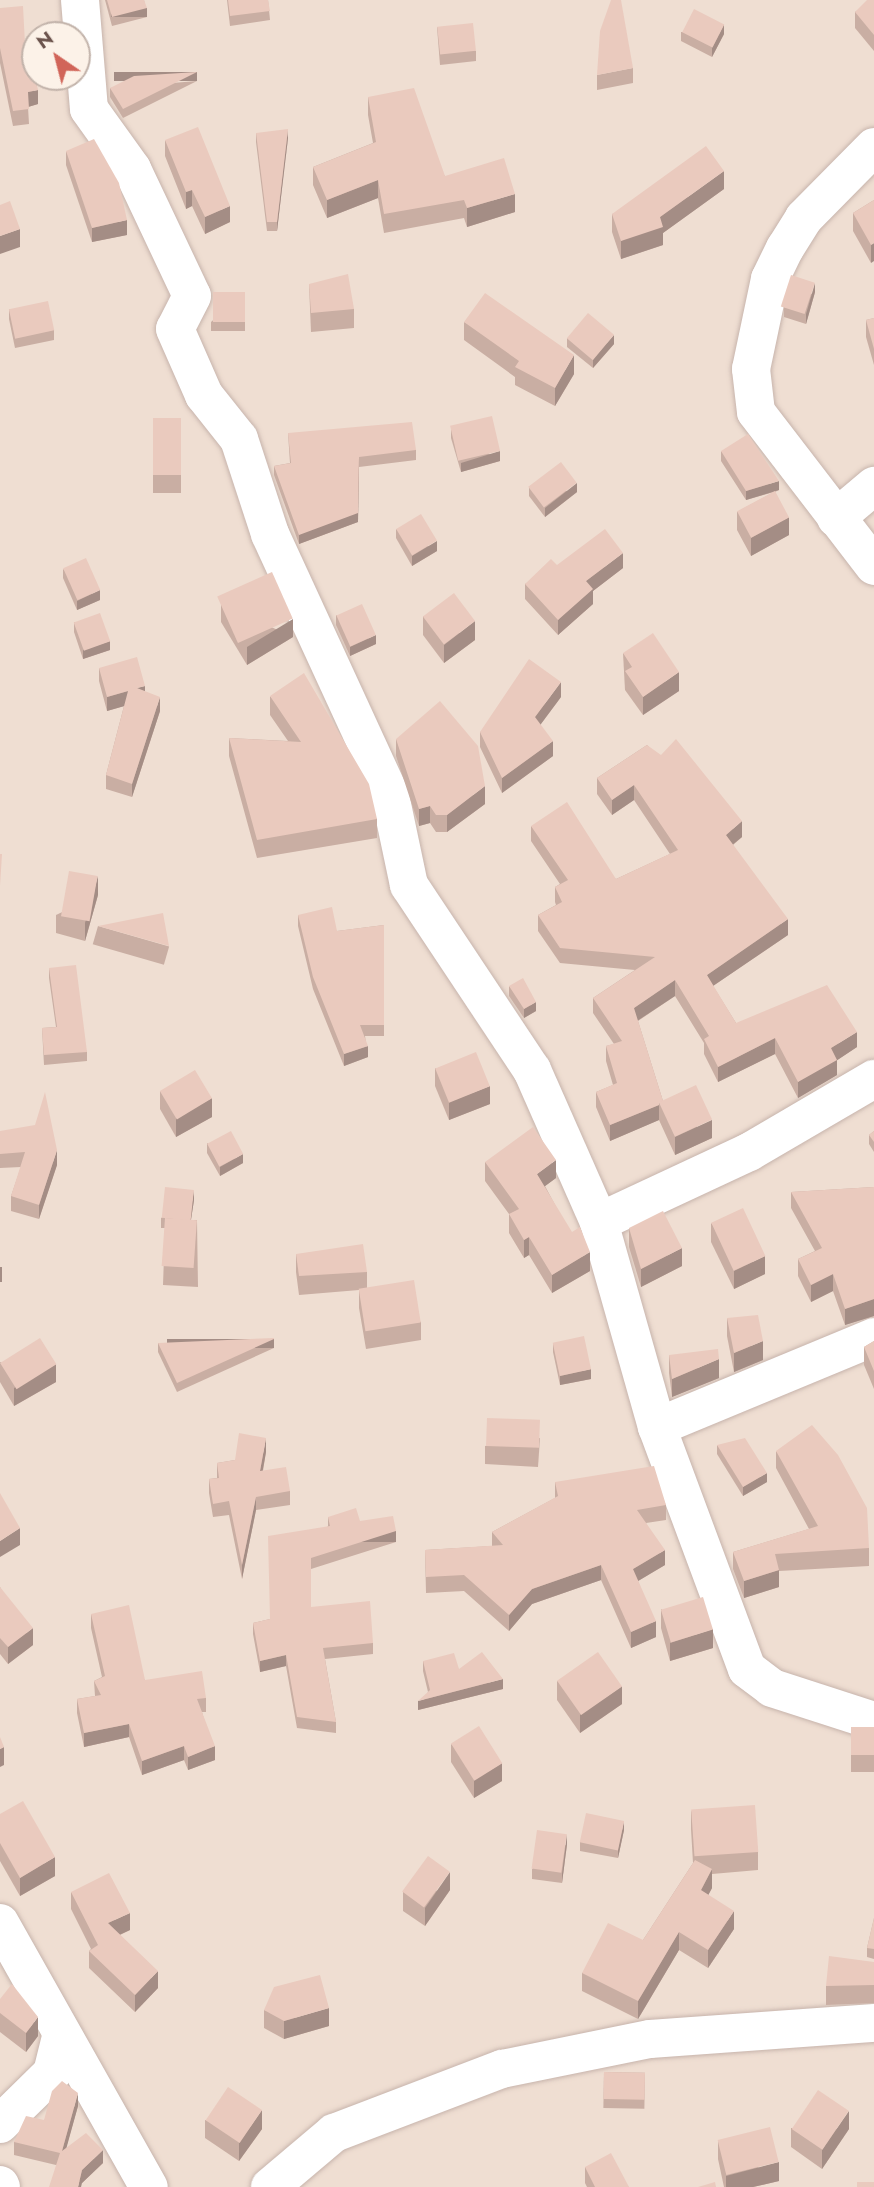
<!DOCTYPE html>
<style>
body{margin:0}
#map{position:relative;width:874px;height:2187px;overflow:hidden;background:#f8ede3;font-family:Jost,sans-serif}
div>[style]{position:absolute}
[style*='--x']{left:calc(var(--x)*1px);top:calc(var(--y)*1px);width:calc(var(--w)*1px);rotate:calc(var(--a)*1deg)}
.residential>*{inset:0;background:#efded2}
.roads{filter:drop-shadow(0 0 2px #c7b4ac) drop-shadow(0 0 2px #c7b4ac)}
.minor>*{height:38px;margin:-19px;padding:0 19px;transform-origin:19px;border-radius:19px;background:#fff}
.wall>*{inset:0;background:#c9aea3;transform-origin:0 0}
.shaded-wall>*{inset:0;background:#a48d85;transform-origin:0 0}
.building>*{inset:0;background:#eacabe;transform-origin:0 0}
span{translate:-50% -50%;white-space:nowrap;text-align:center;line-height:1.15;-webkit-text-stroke:5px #fcf2e8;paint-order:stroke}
.north{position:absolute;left:21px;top:21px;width:70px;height:70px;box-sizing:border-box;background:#fcf2e8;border:2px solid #c2b3aa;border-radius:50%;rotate:325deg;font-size:19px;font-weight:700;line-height:28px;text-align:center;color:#6c544d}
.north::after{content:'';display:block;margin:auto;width:24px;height:32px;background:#d16559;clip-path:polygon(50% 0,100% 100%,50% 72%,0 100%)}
</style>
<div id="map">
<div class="residential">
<div style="clip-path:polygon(evenodd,0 0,874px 0,874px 2187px,0 2187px,0 0,35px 35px,77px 35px,77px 77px,35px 77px,35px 35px)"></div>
</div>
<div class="roads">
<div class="minor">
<div style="--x:80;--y:0;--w:109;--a:85.3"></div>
<div style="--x:89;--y:109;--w:74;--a:54.4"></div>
<div style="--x:132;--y:169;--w:140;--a:64.7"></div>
<div style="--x:192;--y:296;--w:37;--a:117"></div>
<div style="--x:175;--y:329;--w:72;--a:66.3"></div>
<div style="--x:204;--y:395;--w:56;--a:51.5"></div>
<div style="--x:239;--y:439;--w:100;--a:71.9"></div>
<div style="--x:270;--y:534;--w:287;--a:65.3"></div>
<div style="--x:390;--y:795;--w:92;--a:78.1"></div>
<div style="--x:409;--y:885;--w:222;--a:56.4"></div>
<div style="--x:532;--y:1070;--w:166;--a:66.2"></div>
<div style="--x:599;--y:1222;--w:213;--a:74.2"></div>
<div style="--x:657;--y:1427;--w:258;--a:69.6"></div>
<div style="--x:747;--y:1669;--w:31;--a:37"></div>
<div style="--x:772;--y:1688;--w:107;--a:17.9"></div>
<div style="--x:874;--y:147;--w:100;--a:134.6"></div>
<div style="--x:804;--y:218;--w:36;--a:122"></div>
<div style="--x:785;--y:248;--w:34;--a:116"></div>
<div style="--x:770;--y:279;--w:92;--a:101.9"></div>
<div style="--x:751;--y:369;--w:43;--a:83.4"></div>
<div style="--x:756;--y:412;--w:194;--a:52.5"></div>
<div style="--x:836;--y:518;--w:50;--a:-40.1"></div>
<div style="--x:599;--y:1222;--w:166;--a:-25"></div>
<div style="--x:749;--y:1152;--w:145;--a:-30.3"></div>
<div style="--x:657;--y:1427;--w:235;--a:-22.5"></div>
<div style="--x:0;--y:1923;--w:303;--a:60.6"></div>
<div style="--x:0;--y:2124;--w:73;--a:-44.4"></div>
<div style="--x:52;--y:2073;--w:36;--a:-76"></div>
<div style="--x:0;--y:2185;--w:2;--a:63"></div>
<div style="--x:270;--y:2187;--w:84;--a:-40.2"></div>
<div style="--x:334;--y:2133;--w:180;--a:-20.9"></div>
<div style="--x:502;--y:2069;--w:151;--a:-11.5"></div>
<div style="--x:650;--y:2039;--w:225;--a:-4.1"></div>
</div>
</div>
<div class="wall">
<div style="clip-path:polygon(105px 0,144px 0,147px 17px,112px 26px)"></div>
<div style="clip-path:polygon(227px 0,268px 0,270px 20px,230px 26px)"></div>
<div style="clip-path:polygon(874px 0,874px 51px,855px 28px,855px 12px)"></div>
<div style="clip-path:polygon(0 8px,26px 63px,38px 104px,28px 107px,29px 124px,13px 126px,0 63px)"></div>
<div style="clip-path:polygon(437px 27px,476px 51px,476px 61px,440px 65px)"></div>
<div style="clip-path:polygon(681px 32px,724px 34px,712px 57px,681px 41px)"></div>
<div style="clip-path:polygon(633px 68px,633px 83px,597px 90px,597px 75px)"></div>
<div style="clip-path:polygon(197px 81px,123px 118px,110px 97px,110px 88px)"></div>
<div style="clip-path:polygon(368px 97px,445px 176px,515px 212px,467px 227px,464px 218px,384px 233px,378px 198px,327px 218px,313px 185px,313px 167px,373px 143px,368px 115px)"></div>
<div style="clip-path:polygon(256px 133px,288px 138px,277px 231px,267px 231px,256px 142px)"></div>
<div style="clip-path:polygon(165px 140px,230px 222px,205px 234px,192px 206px,186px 209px,165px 156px)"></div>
<div style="clip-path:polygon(66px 151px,127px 235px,92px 242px,66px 165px)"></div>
<div style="clip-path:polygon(724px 189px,663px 233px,663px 245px,621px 259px,612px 232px,612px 214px)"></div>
<div style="clip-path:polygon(874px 200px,871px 263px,853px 231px,853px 213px)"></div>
<div style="clip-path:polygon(309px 284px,354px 309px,354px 328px,311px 332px)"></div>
<div style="clip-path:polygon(245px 292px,245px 331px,211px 331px,211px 322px)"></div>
<div style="clip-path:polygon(815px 292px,806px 324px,784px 317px,784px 307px)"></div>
<div style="clip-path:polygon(9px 309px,54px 330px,54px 340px,15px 348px,9px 319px)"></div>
<div style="clip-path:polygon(874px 318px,874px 365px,866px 337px,866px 320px)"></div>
<div style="clip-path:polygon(464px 322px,574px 374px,555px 406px,515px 385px,515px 377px,464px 340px)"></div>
<div style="clip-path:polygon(567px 338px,614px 344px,593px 368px,567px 347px)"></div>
<div style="left:153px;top:418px;width:28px;height:75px"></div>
<div style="clip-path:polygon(451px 429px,500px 461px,461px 472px,451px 438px)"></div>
<div style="clip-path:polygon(288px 433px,416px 450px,416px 460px,359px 467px,358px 522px,299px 544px,274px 475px,274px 466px,290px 463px)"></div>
<div style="clip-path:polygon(721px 451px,779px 490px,775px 492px,789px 535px,751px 556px,737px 530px,737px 512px,774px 492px,746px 500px,721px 461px)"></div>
<div style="clip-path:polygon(529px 487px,577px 492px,545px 517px,529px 496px)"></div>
<div style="clip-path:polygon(396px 529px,437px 551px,412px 566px,396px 538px)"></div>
<div style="clip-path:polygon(557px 565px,623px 568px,593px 591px,593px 604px,558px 635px,525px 599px,525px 584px)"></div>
<div style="clip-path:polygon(63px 569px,100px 600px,77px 610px,63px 578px)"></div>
<div style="clip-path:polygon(221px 604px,293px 637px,247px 665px,221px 622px)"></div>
<div style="clip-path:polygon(336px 615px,376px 644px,350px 656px,336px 625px)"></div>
<div style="clip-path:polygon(423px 616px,475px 640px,444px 663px,423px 635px)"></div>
<div style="clip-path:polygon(74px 622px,110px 650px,83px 659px,74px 632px)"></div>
<div style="clip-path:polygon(623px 653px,679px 691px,643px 715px,625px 690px)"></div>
<div style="clip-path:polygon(99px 668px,145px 692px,160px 711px,132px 797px,106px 789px,106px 775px,124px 706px,107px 711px,99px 681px)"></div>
<div style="clip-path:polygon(270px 696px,377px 819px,377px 838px,257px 858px,229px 756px,229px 738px,288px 741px,270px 715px)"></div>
<div style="clip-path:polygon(561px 697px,540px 725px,553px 756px,502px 793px,480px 747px,480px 732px)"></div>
<div style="clip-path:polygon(396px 739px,485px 804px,447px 832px,436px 832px,430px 823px,419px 826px,396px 756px)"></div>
<div style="clip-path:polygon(647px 745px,742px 837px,733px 845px,788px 935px,713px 986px,736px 1023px,857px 1047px,837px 1060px,837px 1075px,798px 1098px,775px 1054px,718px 1082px,704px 1054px,704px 1043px,675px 996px,638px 1021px,663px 1101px,712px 1138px,675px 1155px,659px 1120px,610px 1141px,596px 1107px,596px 1092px,613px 1085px,606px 1061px,606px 1046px,614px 1044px,593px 1013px,593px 998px,635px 970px,560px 963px,538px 931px,538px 915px,556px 905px,555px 902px,555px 887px,560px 884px,531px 841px,531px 826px,616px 879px,670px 854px,634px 800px,612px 815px,597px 794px,597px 778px)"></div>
<div style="clip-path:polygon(98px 895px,85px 941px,56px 933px,56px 915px)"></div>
<div style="clip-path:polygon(298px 915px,337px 931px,384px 925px,384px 1036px,365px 1036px,368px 1057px,344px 1066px,313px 989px,298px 926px)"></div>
<div style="left:98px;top:926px;width:74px;height:19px;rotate:16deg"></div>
<div style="clip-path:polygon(49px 968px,87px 1052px,87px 1061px,44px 1065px,42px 1028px,56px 1027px,49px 978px)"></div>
<div style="clip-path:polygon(509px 986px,536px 1011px,524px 1018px,509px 996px)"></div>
<div style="clip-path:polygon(435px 1068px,490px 1104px,449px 1120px,435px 1086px)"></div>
<div style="clip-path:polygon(160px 1091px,212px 1117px,176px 1137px,160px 1109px)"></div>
<div style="clip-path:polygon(0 1131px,57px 1165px,39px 1219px,11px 1211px,11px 1196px,21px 1167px,0 1168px)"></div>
<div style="clip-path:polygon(874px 1131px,874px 1152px,869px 1144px,869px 1135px)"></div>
<div style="clip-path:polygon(207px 1143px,243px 1163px,220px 1176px,207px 1153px)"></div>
<div style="clip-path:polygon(485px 1162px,556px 1178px,545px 1186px,590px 1271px,552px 1293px,529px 1255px,524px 1258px,509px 1233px,509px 1214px,485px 1181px)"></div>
<div style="clip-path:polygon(874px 1187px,874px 1316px,845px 1325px,833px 1291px,811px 1302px,798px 1276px,798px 1259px,815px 1251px,791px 1208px,791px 1192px)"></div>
<div style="clip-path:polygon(194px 1200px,191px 1220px,197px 1220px,198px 1287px,163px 1285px,165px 1228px,161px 1228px,161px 1218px)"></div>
<div style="clip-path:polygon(711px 1223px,765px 1274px,734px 1289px,711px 1242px)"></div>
<div style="clip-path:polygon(629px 1228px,682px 1266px,641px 1287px,629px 1247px)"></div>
<div style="clip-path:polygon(296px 1254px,367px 1272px,367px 1289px,421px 1322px,421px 1340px,366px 1349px,359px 1308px,359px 1290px,299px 1295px,296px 1272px)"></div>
<div style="clip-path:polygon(727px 1318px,763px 1360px,734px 1372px,727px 1336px)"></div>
<div style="clip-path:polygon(874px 1341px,874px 1389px,864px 1365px,864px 1347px)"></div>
<div style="clip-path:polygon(158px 1343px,274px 1348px,177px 1392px,158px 1352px)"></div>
<div style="clip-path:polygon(553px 1343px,591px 1379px,560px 1385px,553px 1352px)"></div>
<div style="clip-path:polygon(669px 1355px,719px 1378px,672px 1397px,669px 1373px)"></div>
<div style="clip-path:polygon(0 1362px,56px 1382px,14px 1406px,0 1382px)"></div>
<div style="clip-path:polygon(540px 1438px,538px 1467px,485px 1464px,485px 1446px)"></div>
<div style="clip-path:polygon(717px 1445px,767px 1482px,743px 1496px,717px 1454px)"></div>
<div style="clip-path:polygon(776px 1451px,869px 1548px,869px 1566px,779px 1571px,779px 1587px,744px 1598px,733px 1569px,733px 1552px,809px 1529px,776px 1468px)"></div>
<div style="clip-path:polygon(266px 1452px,263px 1471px,290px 1491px,290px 1505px,256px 1510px,242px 1579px,229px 1515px,213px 1517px,209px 1493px,209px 1479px,217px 1478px,217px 1463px,235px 1460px)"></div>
<div style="clip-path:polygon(555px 1482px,666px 1505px,666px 1520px,646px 1523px,665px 1565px,638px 1581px,656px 1637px,631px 1648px,601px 1580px,532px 1604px,509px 1631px,464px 1591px,426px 1593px,425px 1550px,492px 1546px,492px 1532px,555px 1498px)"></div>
<div style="clip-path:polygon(328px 1517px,360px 1521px,396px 1542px,311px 1569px,311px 1607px,373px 1643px,373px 1654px,325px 1659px,336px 1722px,336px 1733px,297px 1728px,286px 1666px,260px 1672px,253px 1634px,253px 1623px,270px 1619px,328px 1526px)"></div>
<div style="clip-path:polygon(0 1587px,33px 1645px,8px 1664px,0 1654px)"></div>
<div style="clip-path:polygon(661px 1609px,713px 1648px,670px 1661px,661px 1628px)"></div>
<div style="clip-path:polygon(91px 1614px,145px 1680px,206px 1698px,206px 1712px,202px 1712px,215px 1760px,188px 1770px,184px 1760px,142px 1775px,129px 1737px,84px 1747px,77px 1713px,77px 1699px,95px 1696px,94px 1681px,102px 1677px,91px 1628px)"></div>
<div style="clip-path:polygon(423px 1661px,459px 1669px,503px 1689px,418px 1710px,428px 1692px,423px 1671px)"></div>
<div style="clip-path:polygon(557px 1681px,622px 1704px,580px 1733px,557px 1700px)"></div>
<div style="left:874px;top:1727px;width:45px;height:23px;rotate:90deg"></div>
<div style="clip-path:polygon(451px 1744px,502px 1781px,474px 1798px,451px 1762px)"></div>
<div style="clip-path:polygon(691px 1811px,758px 1852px,758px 1870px,712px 1874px,712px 1888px,708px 1895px,734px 1929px,708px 1968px,679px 1950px,638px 2019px,582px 1991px,582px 1973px,643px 1940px,693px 1863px,691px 1829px)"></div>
<div style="clip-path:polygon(0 1814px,55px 1876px,20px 1896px,0 1861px)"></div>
<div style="clip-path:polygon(624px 1830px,618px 1858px,580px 1851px,580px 1842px)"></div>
<div style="clip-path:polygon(567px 1844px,562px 1883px,532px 1879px,532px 1869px)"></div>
<div style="clip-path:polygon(450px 1890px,425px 1926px,403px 1911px,403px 1892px)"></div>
<div style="clip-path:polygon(71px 1892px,130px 1930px,120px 1935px,158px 1988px,135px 2012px,89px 1968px,89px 1951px,91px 1949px,71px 1909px)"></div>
<div style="clip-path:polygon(874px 1918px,874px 1959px,867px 1957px,867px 1948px)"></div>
<div style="clip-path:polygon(874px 1962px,874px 2003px,826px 2005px,826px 1986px)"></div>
<div style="clip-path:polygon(0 1999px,38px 2036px,26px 2052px,0 2032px)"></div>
<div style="clip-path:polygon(264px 2010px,329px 2026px,284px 2039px,264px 2028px)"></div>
<div style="left:604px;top:2072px;width:41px;height:36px;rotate:1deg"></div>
<div style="clip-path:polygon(78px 2106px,66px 2148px,103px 2163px,82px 2183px,56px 2165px,14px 2155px,14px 2142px,44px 2120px)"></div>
<div style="clip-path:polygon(205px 2120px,262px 2129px,239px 2161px,205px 2138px)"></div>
<div style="clip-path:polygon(791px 2128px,849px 2129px,822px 2169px,791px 2147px)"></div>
<div style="clip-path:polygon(718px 2141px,779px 2181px,753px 2187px,724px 2187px,718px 2159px)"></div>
<div style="clip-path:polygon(585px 2167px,629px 2187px,587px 2187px,585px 2183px)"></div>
</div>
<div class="shaded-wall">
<div style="left:147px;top:8px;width:9px;height:36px;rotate:90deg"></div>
<div style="clip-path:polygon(724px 24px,724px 34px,712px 57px,712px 48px)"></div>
<div style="left:197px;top:72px;width:9px;height:83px;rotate:90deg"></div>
<div style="clip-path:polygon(38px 90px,38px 104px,28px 107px,28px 92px)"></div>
<div style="clip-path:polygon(288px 129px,288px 138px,277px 231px,277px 222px)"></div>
<div style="clip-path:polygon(724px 171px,724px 189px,663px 233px,663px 245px,621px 259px,621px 241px,660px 217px)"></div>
<div style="clip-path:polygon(378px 180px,378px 198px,327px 218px,327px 200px)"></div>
<div style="clip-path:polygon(192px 190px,192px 206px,186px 209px,186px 192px)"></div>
<div style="clip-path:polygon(515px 194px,515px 212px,467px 227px,467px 208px)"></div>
<div style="clip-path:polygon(230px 206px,230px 222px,205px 234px,205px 217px)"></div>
<div style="clip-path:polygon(127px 220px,127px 235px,92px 242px,92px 228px)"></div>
<div style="clip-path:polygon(20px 229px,20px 247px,0 254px,0 236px)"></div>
<div style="clip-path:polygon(874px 243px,874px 261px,871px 263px,871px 245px)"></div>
<div style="clip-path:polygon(815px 283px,815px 292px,806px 324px,806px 314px)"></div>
<div style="clip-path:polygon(614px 335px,614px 344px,593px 368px,593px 359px)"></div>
<div style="clip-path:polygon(574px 355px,574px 374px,555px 406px,555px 388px)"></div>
<div style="clip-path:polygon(500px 451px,500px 461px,461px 472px,461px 463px)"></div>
<div style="clip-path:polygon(359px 457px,358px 522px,299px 544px,299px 535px)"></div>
<div style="clip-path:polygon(779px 481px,779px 490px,746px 500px,746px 491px)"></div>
<div style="clip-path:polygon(577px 483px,577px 492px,545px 517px,545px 508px)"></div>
<div style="clip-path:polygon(789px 517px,789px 535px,751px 556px,751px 538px)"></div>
<div style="clip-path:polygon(437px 541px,437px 551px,412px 566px,412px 556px)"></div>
<div style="clip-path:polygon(623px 553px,623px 568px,593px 591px,593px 604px,558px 635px,558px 620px,586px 581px)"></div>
<div style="clip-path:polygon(100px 590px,100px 600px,77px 610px,77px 601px)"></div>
<div style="clip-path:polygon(293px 619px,293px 637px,247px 665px,247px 647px)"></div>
<div style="clip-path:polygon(475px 621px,475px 640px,444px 663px,444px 645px)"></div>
<div style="clip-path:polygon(376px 635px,376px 644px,350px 656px,350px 647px)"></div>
<div style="clip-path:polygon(110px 641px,110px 650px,83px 659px,83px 650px)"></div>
<div style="clip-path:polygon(679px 672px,679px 691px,643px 715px,643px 697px)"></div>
<div style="clip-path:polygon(561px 682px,561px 697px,535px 732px,535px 717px)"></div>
<div style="clip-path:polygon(145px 686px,145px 699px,137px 688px)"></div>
<div style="clip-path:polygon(128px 691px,128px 705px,107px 711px,107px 697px)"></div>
<div style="clip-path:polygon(160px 697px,160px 711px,132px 797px,132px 784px)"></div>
<div style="clip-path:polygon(553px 741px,553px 756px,502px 793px,502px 778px)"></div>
<div style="clip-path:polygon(634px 785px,634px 800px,612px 815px,612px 800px)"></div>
<div style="clip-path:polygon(485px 786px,485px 804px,447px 832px,447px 815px)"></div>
<div style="clip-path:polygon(430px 806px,430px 823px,419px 826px,419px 809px)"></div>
<div style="clip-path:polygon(742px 821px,742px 837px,726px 850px,726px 835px)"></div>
<div style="clip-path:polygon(98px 876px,98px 895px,85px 941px,85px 923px)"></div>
<div style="clip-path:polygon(788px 919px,788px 935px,707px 990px,707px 975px)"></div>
<div style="clip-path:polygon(675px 980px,675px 996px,634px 1023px,634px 1008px)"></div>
<div style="clip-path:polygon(536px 1002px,536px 1011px,524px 1018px,524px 1009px)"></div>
<div style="clip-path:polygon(857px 1032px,857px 1047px,836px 1061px,837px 1060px,837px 1075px,798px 1098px,798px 1082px,831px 1048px)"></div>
<div style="clip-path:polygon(775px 1038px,775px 1054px,718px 1082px,718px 1067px)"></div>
<div style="clip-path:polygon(368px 1046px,368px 1057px,344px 1066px,344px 1054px)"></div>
<div style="clip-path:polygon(490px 1086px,490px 1104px,449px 1120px,449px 1102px)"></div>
<div style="clip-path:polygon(212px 1098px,212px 1117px,176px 1137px,176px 1118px)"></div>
<div style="clip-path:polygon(659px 1105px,659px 1120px,610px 1141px,610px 1125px)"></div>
<div style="clip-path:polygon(712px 1120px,712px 1138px,675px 1155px,675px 1137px)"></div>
<div style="clip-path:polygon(57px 1150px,57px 1165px,39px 1219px,39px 1205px)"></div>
<div style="clip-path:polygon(243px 1154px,243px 1163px,220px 1176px,220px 1167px)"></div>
<div style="clip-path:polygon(556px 1160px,556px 1178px,537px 1192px,537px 1174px)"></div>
<div style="clip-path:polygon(194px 1190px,194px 1200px,189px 1232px,189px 1223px)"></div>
<div style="clip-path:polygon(529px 1237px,529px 1255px,524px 1258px,524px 1240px)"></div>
<div style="clip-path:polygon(682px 1248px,682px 1266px,641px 1287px,641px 1269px)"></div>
<div style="clip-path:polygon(590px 1252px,590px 1271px,552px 1293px,552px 1275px)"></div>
<div style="clip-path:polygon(765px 1256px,765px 1274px,734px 1289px,734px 1271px)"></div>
<div style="left:2px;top:1267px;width:15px;height:2px;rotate:90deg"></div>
<div style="clip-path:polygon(833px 1274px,833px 1291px,811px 1302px,811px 1285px)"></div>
<div style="clip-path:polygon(874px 1299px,874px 1316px,845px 1325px,845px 1309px)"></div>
<div style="left:274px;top:1339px;width:9px;height:107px;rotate:90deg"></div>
<div style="clip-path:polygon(763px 1341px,763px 1360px,734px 1372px,734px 1353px)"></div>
<div style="clip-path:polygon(719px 1359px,719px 1378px,672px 1397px,672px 1379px)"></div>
<div style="clip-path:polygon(56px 1364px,56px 1382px,14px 1406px,14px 1388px)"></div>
<div style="clip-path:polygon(591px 1369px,591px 1379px,560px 1385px,560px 1376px)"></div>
<div style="clip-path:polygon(266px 1438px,266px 1452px,260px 1485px,260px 1471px)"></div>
<div style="clip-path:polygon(767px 1473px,767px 1482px,743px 1496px,743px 1487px)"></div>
<div style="clip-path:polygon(256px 1497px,256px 1510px,242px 1579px,242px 1565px)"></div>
<div style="clip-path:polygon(20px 1528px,20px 1545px,0 1557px,0 1541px)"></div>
<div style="left:396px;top:1531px;width:11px;height:89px;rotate:90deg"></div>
<div style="clip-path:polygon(665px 1550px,665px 1565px,633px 1584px,633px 1569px)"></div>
<div style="clip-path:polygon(601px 1565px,601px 1580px,532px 1604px,509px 1631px,509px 1615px,532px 1589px)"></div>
<div style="clip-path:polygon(779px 1570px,779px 1587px,744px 1598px,744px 1581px)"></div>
<div style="clip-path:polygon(656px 1621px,656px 1637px,631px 1648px,631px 1632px)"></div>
<div style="clip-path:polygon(33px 1628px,33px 1645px,8px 1664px,8px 1647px)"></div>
<div style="clip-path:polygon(713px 1629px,713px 1648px,670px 1661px,670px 1643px)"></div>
<div style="clip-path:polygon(286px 1655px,286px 1666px,260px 1672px,260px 1661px)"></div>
<div style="clip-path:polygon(503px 1679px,503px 1689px,418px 1710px,418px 1701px)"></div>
<div style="clip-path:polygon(622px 1686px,622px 1704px,580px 1733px,580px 1715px)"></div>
<div style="clip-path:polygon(129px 1724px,129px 1737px,84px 1747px,84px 1733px)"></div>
<div style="clip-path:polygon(184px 1746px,184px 1760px,142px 1775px,142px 1761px)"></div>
<div style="clip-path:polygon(215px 1746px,215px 1760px,188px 1770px,188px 1757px)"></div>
<div style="clip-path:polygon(4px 1747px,4px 1765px,0 1767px,0 1749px)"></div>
<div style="clip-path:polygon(502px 1763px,502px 1781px,474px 1798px,474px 1780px)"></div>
<div style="clip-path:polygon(624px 1821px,624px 1830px,618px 1858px,618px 1849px)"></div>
<div style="clip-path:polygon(567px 1834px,567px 1844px,562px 1883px,562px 1874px)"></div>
<div style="clip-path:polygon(55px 1857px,55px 1876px,20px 1896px,20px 1878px)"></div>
<div style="clip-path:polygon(712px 1869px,712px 1888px,701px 1909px,701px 1890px)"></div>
<div style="clip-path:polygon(450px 1872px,450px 1890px,425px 1926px,425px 1908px)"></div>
<div style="clip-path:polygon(734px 1911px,734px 1929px,708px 1968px,708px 1950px)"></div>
<div style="clip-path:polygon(130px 1913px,130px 1930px,108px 1940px,108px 1923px)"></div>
<div style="clip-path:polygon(679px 1932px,679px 1950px,638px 2019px,638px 2001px)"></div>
<div style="clip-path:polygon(158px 1971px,158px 1988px,135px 2012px,135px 1995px)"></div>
<div style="clip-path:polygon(329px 2008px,329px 2026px,284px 2039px,284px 2021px)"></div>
<div style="clip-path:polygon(38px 2017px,38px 2036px,26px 2052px,26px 2033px)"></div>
<div style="clip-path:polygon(78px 2093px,78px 2106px,62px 2164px,62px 2151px)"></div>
<div style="clip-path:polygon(262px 2110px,262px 2129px,239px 2161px,239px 2143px)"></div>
<div style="clip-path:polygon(849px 2111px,849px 2129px,822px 2169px,822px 2150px)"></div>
<div style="clip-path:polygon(103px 2150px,103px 2163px,82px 2183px,81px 2187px,78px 2187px,82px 2170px)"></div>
<div style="clip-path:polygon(779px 2162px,779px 2181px,753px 2187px,726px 2187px,726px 2176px)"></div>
</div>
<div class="building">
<div style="clip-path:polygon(107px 0,144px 0,147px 8px,112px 17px)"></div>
<div style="clip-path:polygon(228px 0,268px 0,270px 11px,230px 16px)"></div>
<div style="clip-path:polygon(611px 0,621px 0,633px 68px,597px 75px,600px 31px)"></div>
<div style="clip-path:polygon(867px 0,874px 0,874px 35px,855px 12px)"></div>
<div style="clip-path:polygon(23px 6px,26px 63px,32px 62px,38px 90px,28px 92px,29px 109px,13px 111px,0 48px,0 8px)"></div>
<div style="left:694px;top:9px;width:34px;height:26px;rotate:27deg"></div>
<div style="left:473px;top:23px;width:28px;height:36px;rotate:84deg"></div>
<div style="clip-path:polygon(197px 72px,123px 109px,110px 88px,134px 76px)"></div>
<div style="clip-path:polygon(414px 88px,445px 176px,504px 158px,515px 194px,467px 208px,464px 200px,384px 214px,378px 180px,327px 200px,313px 167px,376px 142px,368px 97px)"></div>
<div style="clip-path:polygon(198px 127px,230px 206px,205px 217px,192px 190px,186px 192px,165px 140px)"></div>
<div style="clip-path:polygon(288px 129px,277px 222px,267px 222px,256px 133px)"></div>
<div style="clip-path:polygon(94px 139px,119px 183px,127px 220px,92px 228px,66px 151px)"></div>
<div style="clip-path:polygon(706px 146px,724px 171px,660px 217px,663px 227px,621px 241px,612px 214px)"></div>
<div style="clip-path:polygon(874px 200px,874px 243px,871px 245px,853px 213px)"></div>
<div style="clip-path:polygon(10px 201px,20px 229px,0 236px,0 205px)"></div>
<div style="clip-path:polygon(348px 274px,354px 309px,311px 313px,309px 284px)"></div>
<div style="left:791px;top:275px;width:25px;height:33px;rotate:18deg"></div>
<div style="left:213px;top:292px;width:32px;height:30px"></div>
<div style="clip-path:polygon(485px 293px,574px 355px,555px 388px,515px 367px,519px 361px,464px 322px)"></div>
<div style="left:48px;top:301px;width:30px;height:40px;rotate:78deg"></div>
<div style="left:588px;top:313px;width:34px;height:33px;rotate:40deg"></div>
<div style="clip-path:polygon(874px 318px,874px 349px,866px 320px)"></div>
<div style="left:492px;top:416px;width:36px;height:43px;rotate:77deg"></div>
<div style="left:153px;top:418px;width:28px;height:57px"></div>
<div style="clip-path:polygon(412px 422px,416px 450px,359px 457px,358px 513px,299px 535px,274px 466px,291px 463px,288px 433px)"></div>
<div style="clip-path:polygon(748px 434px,779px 481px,746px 491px,721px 451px)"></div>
<div style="left:561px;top:462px;width:26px;height:41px;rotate:53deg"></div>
<div style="left:775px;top:491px;width:30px;height:43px;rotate:62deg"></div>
<div style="left:421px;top:514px;width:31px;height:29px;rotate:59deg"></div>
<div style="clip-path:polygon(605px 529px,623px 553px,586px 581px,593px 589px,558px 620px,525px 584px,551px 559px,557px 565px)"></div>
<div style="left:86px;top:558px;width:35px;height:25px;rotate:66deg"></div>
<div style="left:272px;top:572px;width:51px;height:60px;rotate:66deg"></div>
<div style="left:454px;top:593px;width:35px;height:39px;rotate:53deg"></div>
<div style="left:362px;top:604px;width:34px;height:28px;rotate:66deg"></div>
<div style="left:100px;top:613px;width:30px;height:28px;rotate:70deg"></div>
<div style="clip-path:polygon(653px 633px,679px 672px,643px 697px,625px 671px,632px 667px,623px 653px)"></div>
<div style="clip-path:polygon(137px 657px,145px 686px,137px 688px,160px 697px,132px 784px,106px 775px,128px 691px,107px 697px,99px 668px)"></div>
<div style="clip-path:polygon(529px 659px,561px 682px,535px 717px,553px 741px,502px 778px,480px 732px)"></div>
<div style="clip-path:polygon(304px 673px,369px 784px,377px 819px,257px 840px,229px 738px,301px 742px,270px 696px)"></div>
<div style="clip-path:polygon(440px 701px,478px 746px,485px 786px,447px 815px,436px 815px,430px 806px,419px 809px,396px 739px)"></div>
<div style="clip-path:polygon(676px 739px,742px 821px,726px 835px,788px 919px,707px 975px,736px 1023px,827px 985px,857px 1032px,831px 1048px,837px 1060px,798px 1082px,775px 1038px,718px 1067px,704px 1039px,709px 1036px,675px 980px,634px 1008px,663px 1101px,659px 1103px,659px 1105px,610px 1125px,596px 1092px,617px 1083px,606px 1046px,622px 1041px,593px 998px,655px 957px,560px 948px,538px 915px,562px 902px,555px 887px,568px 880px,531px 826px,567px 802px,616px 879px,678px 850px,634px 785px,612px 800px,597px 778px,647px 745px,661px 755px)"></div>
<div style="clip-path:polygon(0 854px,2px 854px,0 886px)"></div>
<div style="left:69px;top:871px;width:29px;height:46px;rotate:10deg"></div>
<div style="clip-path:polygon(332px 907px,337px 931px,384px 925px,384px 1025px,360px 1025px,368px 1046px,344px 1054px,313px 977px,298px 915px)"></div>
<div style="clip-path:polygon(163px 913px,169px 946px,98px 926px)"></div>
<div style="clip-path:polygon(76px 965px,87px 1052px,44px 1055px,42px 1028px,57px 1027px,49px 968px)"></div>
<div style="clip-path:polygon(523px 978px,536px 1002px,524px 1009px,509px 986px)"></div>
<div style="left:476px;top:1052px;width:37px;height:44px;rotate:68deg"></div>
<div style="left:195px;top:1070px;width:33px;height:41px;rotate:59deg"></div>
<div style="left:696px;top:1085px;width:38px;height:41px;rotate:65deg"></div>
<div style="clip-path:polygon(45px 1092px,57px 1150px,39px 1205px,11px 1196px,25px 1152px,0 1154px,0 1131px,35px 1125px)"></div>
<div style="clip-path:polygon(533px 1127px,556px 1160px,537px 1174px,572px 1232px,580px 1227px,590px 1252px,552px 1275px,529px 1237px,524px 1240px,509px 1214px,519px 1209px,485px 1162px)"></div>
<div style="left:231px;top:1131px;width:26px;height:27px;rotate:62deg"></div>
<div style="clip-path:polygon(874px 1131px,874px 1142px,869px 1135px)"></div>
<div style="left:165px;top:1187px;width:29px;height:31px;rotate:6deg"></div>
<div style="clip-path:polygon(874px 1187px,874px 1299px,845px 1309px,833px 1274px,811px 1285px,798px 1259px,822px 1248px,791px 1192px)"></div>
<div style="left:743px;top:1208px;width:53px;height:35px;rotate:65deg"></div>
<div style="clip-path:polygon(663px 1211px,682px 1248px,641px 1269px,629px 1228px)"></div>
<div style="left:165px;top:1218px;width:32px;height:48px;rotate:4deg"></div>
<div style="clip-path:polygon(363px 1244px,367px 1272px,299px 1276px,296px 1254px)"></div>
<div style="left:414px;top:1280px;width:43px;height:56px;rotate:81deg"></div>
<div style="clip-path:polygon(758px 1315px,763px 1341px,734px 1353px,727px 1318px)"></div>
<div style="left:584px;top:1336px;width:34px;height:32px;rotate:78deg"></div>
<div style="left:40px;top:1338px;width:31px;height:47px;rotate:58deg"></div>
<div style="clip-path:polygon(274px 1338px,274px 1339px,177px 1383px,158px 1343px)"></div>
<div style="clip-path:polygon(874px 1341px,874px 1371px,864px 1347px)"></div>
<div style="clip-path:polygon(718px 1349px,719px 1359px,672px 1379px,669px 1355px)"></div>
<div style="left:487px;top:1418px;width:53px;height:28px;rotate:2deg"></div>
<div style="clip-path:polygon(812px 1425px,838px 1455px,867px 1508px,869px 1548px,775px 1554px,779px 1570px,744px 1581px,733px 1552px,818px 1526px,776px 1451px)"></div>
<div style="clip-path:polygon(239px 1433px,266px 1438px,260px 1471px,286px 1467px,290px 1491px,256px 1497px,242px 1565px,229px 1501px,213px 1504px,209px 1479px,219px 1478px,217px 1463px,235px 1460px)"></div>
<div style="clip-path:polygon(745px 1438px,767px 1473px,743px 1487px,717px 1445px)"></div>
<div style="clip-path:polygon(654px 1466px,666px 1505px,637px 1510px,665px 1550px,633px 1569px,656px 1621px,631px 1632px,601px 1565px,532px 1589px,509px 1615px,464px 1575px,426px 1577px,425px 1550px,503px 1545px,492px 1532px,558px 1496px,555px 1482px)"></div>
<div style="clip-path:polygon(0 1493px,20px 1528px,0 1541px)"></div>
<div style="clip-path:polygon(356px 1508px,360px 1521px,393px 1516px,396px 1531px,311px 1558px,311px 1607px,370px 1601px,373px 1643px,323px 1648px,336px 1722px,297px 1717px,286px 1655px,260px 1661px,253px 1623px,270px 1619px,268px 1536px,330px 1526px,328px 1517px)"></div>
<div style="clip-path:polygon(0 1587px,33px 1628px,8px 1647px,0 1638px)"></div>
<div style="left:703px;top:1597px;width:34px;height:44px;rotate:73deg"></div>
<div style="clip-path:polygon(129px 1605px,145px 1680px,202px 1671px,206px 1698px,197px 1699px,215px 1746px,188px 1757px,184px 1746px,142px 1761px,129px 1724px,84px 1733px,77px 1699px,101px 1695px,94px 1681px,105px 1676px,91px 1614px)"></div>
<div style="clip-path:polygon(482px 1652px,503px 1679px,418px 1701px,430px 1690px,423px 1661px,454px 1653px,459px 1669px)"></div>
<div style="left:598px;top:1652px;width:42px;height:50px;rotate:55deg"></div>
<div style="left:479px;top:1726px;width:44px;height:33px;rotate:58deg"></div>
<div style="left:874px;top:1727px;width:28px;height:23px;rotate:90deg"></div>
<div style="clip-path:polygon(0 1737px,4px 1747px,0 1749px)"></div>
<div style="clip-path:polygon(23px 1801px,55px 1857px,20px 1878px,0 1843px,0 1814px)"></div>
<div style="left:755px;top:1805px;width:47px;height:64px;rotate:86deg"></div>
<div style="left:586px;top:1813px;width:39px;height:30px;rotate:12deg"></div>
<div style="left:537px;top:1830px;width:30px;height:39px;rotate:8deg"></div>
<div style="left:428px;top:1856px;width:27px;height:44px;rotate:36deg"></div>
<div style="clip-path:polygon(695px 1860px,712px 1869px,701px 1890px,734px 1911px,708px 1950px,679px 1932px,638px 2001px,582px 1973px,608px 1923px,643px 1940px)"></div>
<div style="clip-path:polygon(109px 1873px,130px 1913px,108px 1923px,158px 1971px,135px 1995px,89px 1951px,98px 1945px,71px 1892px)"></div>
<div style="clip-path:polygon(874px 1918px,874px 1949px,867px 1948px)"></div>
<div style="clip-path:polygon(829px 1956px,874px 1962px,874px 1985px,826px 1986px)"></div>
<div style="clip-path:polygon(320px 1975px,329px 2008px,284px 2021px,264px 2010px,274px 1987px)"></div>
<div style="clip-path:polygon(12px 1984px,38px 2017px,26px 2033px,0 2013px,0 1999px)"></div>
<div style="left:604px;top:2072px;width:41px;height:27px;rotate:1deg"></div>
<div style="clip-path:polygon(62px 2081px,78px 2093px,62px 2151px,86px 2133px,103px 2150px,82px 2170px,78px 2187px,49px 2187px,60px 2153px,14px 2142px,26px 2116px,44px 2120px,52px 2091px)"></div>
<div style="left:228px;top:2087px;width:41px;height:40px;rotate:34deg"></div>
<div style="left:818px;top:2090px;width:37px;height:47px;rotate:34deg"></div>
<div style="left:770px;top:2127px;width:36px;height:54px;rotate:76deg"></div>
<div style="clip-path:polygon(611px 2153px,629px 2187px,595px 2187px,585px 2167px)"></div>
<div style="clip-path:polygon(715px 2182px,716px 2187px,698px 2187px)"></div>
<div style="left:857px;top:2182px;width:17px;height:5px"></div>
</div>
<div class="north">N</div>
</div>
